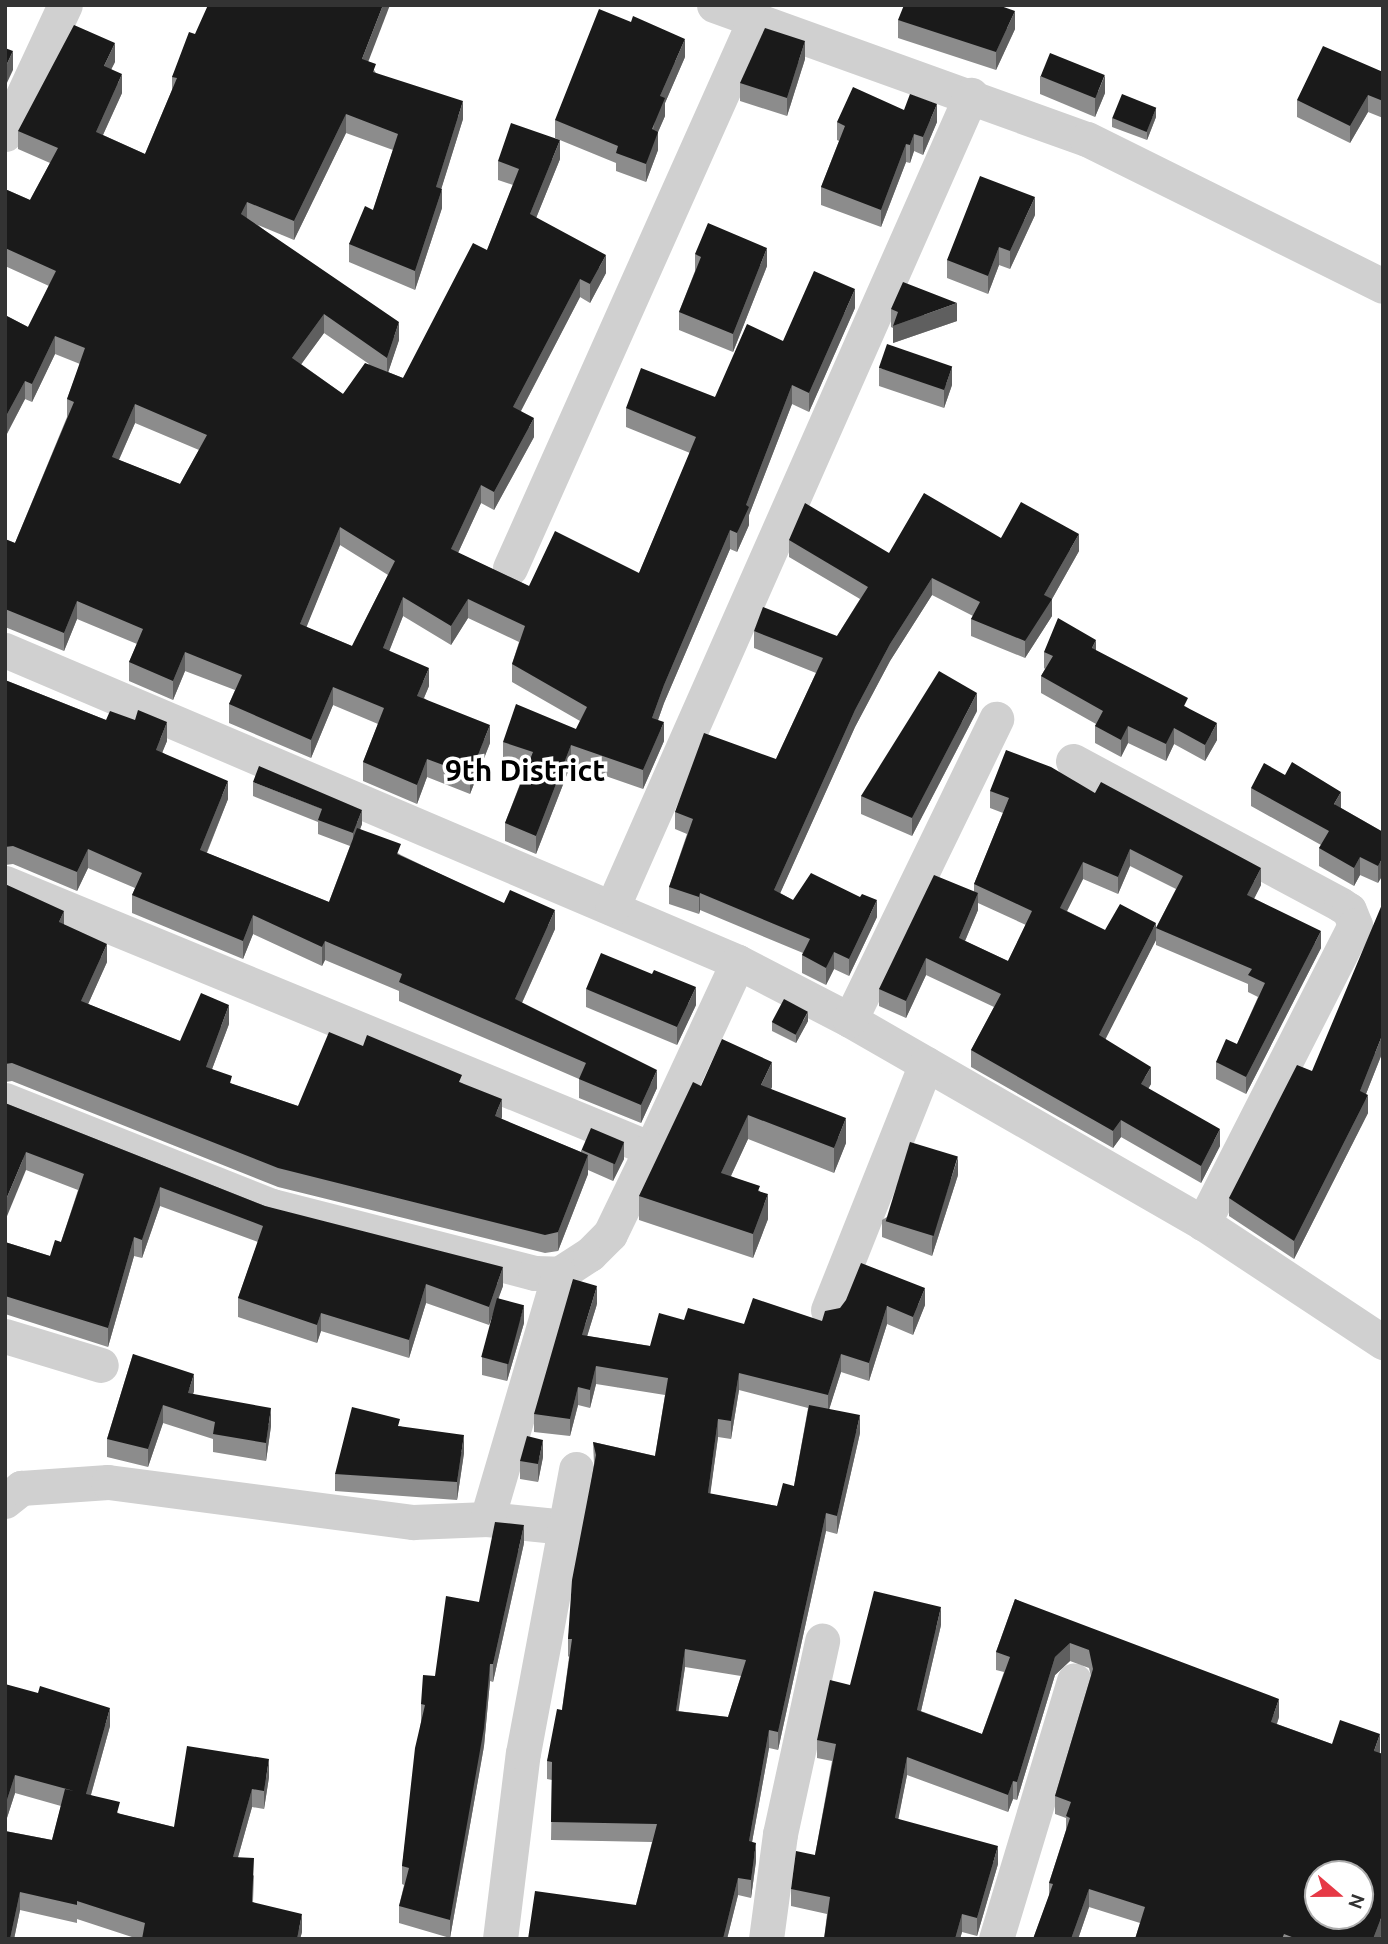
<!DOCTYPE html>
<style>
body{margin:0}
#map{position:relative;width:1388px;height:1944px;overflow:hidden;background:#fff;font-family:Ubuntu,sans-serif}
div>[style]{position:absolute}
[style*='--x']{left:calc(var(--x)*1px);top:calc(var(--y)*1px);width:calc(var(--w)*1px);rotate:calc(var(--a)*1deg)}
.minor>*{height:35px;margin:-17.5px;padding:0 17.5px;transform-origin:17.5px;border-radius:17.5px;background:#d0d0d0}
.wall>*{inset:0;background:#8c8c8c}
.shaded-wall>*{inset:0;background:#5f5f5f}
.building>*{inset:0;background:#1a1a1a;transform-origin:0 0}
span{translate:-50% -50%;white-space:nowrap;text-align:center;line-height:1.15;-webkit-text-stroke:7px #fff;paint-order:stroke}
.district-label{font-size:30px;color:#000;font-weight:700}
.frame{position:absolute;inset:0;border:7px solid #333;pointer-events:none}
.north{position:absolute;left:1304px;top:1860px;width:70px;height:70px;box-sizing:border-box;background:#fff;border:2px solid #adadad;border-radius:50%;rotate:110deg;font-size:19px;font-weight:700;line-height:28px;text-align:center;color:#333}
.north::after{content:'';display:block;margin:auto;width:24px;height:32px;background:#e63946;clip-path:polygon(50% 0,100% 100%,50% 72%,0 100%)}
</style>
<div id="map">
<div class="minor">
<div style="--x:714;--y:5;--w:396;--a:19.8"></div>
<div style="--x:1087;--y:139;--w:330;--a:26.4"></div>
<div style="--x:5;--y:134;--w:142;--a:-65.1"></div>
<div style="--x:510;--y:568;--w:601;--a:-65.95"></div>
<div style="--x:5;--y:650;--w:797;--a:23.06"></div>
<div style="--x:738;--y:962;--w:126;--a:27.4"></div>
<div style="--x:850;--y:1020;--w:407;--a:29.9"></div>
<div style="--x:1203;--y:1223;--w:216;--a:33.5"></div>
<div style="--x:1073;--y:761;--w:304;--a:28.2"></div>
<div style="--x:1341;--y:905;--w:9;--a:32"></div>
<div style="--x:1349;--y:910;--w:16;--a:68"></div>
<div style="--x:1355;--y:925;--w:335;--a:117"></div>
<div style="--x:5;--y:883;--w:699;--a:22.38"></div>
<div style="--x:651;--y:1149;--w:206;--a:-65.1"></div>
<div style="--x:612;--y:908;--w:889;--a:-66.17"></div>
<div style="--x:850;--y:1020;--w:335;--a:-64.1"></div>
<div style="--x:5;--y:1100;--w:287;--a:21.7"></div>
<div style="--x:272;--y:1206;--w:271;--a:14.3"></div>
<div style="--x:535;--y:1273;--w:24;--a:2"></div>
<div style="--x:559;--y:1274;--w:37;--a:-33"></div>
<div style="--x:590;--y:1254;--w:28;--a:-45"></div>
<div style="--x:610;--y:1234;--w:94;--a:-64.2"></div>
<div style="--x:828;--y:1310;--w:265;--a:-68.3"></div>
<div style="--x:5;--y:1336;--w:100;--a:16.8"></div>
<div style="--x:5;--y:1501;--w:21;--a:-39"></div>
<div style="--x:21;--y:1488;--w:87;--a:-3.9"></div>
<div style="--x:108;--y:1482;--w:308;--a:7.5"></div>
<div style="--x:413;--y:1522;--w:74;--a:-2.3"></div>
<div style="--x:487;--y:1519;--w:79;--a:5.8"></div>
<div style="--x:487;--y:1519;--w:255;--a:-73.6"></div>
<div style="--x:500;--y:1939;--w:187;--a:-83"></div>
<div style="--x:523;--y:1753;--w:289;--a:-79.4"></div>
<div style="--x:766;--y:1939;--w:106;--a:-82.4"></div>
<div style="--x:780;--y:1834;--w:198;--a:-77.7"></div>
<div style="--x:996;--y:1939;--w:270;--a:-73.2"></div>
</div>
<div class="wall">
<div style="clip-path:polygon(898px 20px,1015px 29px,996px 70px,898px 38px)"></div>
<div style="clip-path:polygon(evenodd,195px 34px,369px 62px,376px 73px,463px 119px,441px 189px,442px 208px,415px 290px,349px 262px,349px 244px,373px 210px,393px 150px,346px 133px,294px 240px,258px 225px,399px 340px,388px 372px,403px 378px,487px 250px,513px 185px,498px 180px,498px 161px,560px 159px,536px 218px,606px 273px,590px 303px,580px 297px,521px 411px,534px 437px,494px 510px,481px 503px,458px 553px,529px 586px,639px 573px,690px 453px,626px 427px,626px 408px,715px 397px,783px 341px,855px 308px,809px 412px,792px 404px,749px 515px,749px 525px,737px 552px,730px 549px,664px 703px,658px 720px,664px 741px,643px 789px,571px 764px,536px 854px,505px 841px,505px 823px,526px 768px,503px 760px,503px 742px,576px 729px,580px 721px,512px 682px,512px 664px,519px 642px,468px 618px,451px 645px,403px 616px,389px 651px,429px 686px,424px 698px,490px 743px,470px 794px,427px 777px,417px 804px,363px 781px,363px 762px,378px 724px,333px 705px,311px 758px,229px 723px,229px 704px,235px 690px,185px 671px,173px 700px,129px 681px,129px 662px,137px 644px,77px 619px,64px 651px,5px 627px,5px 539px,15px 543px,67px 417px,67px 399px,80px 364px,55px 354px,32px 402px,25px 399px,6px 436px,7px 455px,5px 459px,5px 315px,28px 327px,49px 286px,5px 266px,5px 189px,30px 200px,50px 163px,18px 149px,18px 131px,115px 62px,111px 69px,122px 93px,103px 135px,145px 154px,172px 90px,172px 77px,195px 34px,324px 333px,369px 364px,343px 394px,301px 364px,324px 333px,195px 34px,135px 423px,199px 450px,180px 484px,119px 460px,135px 423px,195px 34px,340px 545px,388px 575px,352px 646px,306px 627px,340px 545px)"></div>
<div style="clip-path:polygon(685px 57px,665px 103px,665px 116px,658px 132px,658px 150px,646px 182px,616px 171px,616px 163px,555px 138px,555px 120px)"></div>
<div style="clip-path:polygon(805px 59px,787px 116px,740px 101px,740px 83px)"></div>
<div style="clip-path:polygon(1383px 72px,1383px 118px,1368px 112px,1350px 143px,1297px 117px,1297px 100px)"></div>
<div style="clip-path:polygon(1040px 76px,1105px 93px,1095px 117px,1040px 94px)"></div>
<div style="clip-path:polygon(904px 110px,937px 122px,923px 155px,914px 151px,910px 163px,906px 162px,881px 227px,821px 205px,821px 187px,839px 141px,837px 140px,837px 122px)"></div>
<div style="clip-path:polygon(1156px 117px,1147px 140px,1112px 127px,1112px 118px)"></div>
<div style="clip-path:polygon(1035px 215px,1010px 269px,999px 265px,988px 294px,947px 278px,947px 260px)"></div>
<div style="clip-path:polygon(695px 254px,767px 266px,733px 352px,679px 330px,679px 312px,695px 271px)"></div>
<div style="clip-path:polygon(891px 309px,957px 321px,893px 343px,893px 328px,891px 327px)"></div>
<div style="clip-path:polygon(879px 368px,952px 385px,944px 408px,879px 386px)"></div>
<div style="clip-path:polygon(1001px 538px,1079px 551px,1052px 599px,1052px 616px,1025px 658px,971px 636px,971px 619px,973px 616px,932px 595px,890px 661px,855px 727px,780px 893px,793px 900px,877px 917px,849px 976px,834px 969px,826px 985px,802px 973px,802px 955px,803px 953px,700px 910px,699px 914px,669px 904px,669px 887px,687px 834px,675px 829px,675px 812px,776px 759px,816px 673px,754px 648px,754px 631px,837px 636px,860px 599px,789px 557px,789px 540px,889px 553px)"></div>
<div style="clip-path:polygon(1096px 651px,1188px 708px,1217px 740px,1205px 761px,1174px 744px,1166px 761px,1128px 743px,1121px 757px,1095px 743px,1095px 726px,1096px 724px,1041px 693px,1041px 676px,1045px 669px,1044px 668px,1044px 652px)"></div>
<div style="clip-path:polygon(5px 680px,106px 720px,167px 741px,162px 752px,228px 799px,207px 853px,329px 902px,350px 846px,318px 834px,318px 822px,253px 796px,253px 782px,362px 824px,360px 829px,401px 855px,555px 929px,522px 1003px,657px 1088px,641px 1123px,579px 1098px,579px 1079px,399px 1001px,399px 991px,325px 960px,322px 966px,253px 934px,243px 959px,132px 913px,132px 895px,135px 888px,88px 868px,77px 891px,13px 864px,5px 865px)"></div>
<div style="clip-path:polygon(977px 711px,912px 836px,861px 814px,861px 796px)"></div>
<div style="clip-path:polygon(1251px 788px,1341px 808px,1383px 832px,1378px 883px,1360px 875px,1354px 886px,1319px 866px,1319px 848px,1321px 845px,1251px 806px)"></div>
<div style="clip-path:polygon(evenodd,990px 791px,1095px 793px,1261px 885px,1254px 899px,1321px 948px,1246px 1094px,1216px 1079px,1216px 1062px,1237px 1044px,1258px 997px,1248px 992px,1248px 984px,1156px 945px,1156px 940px,1105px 1039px,1151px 1084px,1148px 1089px,1220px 1146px,1201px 1183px,1121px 1137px,1113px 1148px,971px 1067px,971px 1050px,994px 1007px,926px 975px,906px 1018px,879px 1006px,879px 989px,974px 892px,974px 884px,1003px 813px,990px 808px,990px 791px,1130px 866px,1176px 889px,1156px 928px,1105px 930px,1067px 911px,1083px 879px,1118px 894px,1130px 866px,990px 791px,978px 903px,1026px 925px,1008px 961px,965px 941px,978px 910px,978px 903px)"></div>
<div style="clip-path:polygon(5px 884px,64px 925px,107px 962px,88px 1004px,180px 1041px,229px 1024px,212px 1069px,232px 1084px,298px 1106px,363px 1046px,462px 1083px,502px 1117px,501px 1119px,581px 1152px,581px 1150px,624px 1159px,613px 1181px,588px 1170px,588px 1174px,558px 1251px,545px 1253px,278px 1187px,12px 1081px,5px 1082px)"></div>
<div style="clip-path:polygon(586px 989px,696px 1005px,677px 1045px,586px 1007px)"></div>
<div style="clip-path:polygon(808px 1021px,796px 1043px,772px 1031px,772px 1022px)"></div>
<div style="clip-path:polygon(1383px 1051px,1366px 1094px,1368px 1113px,1294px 1259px,1229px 1216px,1229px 1198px,1312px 1071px)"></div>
<div style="clip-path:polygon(701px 1086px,772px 1087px,771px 1089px,846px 1143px,834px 1173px,748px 1139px,731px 1176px,760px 1191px,768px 1219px,753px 1258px,639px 1220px,639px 1196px)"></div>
<div style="clip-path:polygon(5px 1103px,265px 1206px,503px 1286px,498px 1298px,524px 1323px,507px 1381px,482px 1375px,482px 1357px,494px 1310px,489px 1325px,426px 1303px,409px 1358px,321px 1331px,317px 1343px,238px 1317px,238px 1298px,258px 1242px,160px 1206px,142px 1258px,134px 1256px,108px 1347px,5px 1314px,5px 1242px,50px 1256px,61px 1242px,78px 1190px,26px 1170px)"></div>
<div style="clip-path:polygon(958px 1175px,932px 1256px,882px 1237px,882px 1220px)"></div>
<div style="clip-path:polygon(evenodd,597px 1304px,587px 1336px,650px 1346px,684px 1320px,744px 1324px,822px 1321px,840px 1308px,925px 1305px,913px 1335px,887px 1324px,869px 1381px,841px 1372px,829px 1409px,860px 1433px,837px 1534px,826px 1531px,778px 1750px,769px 1748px,752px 1842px,756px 1861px,751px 1898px,738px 1895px,727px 1939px,528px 1939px,636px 1905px,652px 1842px,551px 1840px,552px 1780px,547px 1779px,547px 1761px,562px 1710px,569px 1657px,568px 1656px,568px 1639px,594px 1464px,593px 1442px,655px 1456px,665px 1395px,596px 1384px,590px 1408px,578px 1405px,570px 1436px,534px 1432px,534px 1414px,597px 1304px,739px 1390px,808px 1408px,794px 1486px,777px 1506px,710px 1494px,718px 1437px,731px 1439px,739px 1390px,597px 1304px,685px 1667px,741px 1676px,728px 1717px,678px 1711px,685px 1667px)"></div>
<div style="clip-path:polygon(133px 1354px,194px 1391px,193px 1394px,271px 1426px,266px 1461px,213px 1452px,213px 1439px,163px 1423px,148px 1467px,107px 1457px,107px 1439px)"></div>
<div style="clip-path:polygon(400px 1426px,464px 1453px,457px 1500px,335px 1491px,335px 1474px)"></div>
<div style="clip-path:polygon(543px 1457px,538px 1482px,520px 1479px,520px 1461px)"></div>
<div style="clip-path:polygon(524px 1543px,493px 1682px,490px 1681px,484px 1746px,450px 1938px,399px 1923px,399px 1906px,404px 1885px,402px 1884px,402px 1866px,421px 1722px,421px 1704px,435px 1676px,479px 1602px)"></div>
<div style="clip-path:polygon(1015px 1599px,1279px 1717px,1277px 1724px,1332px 1744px,1380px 1751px,1380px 1939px,1135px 1939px,1140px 1923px,1089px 1907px,1078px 1939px,1033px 1939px,1049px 1896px,1049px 1883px,1066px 1830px,1066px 1818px,1055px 1814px,1055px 1796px,1091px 1676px,1089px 1668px,1070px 1661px,1055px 1675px,1017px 1800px,1013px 1799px,1008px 1812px,907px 1775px,898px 1819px,998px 1864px,977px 1936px,962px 1932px,960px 1939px,824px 1939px,827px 1914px,791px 1906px,791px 1889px,815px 1855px,832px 1761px,817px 1758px,817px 1740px,850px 1685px,941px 1625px,921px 1711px,982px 1734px,1004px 1672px,996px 1670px,996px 1652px)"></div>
<div style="clip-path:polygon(5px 1684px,110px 1726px,91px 1795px,120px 1814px,174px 1827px,269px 1777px,264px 1809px,252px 1807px,238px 1857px,254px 1876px,253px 1902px,302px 1932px,300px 1939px,138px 1939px,77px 1919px,77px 1923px,20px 1910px,14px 1939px,5px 1939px,5px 1831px,52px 1840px,61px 1806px,15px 1793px,5px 1824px)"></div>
</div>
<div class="shaded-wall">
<div style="clip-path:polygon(383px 5px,390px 5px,362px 78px,362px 59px)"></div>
<div style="clip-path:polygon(1015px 11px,1015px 29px,996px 70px,996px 52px)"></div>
<div style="clip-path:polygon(685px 39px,685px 57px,665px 103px,665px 116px,658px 132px,658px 150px,646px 182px,646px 164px,660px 96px)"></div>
<div style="clip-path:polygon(805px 41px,805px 59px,787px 116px,787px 98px)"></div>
<div style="clip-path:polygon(115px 43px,115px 62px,104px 84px,104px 66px)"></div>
<div style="clip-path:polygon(13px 51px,13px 70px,5px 87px,5px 68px)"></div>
<div style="clip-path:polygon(122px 74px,122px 93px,96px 150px,96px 132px)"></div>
<div style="clip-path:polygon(1105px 75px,1105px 93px,1095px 117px,1095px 99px)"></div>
<div style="clip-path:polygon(1368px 95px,1368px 112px,1350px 143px,1350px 126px)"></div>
<div style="clip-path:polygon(463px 101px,463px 119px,436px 206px,436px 187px)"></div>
<div style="clip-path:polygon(937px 104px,937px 122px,923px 155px,923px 137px)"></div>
<div style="clip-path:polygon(1156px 108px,1156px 117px,1147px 140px,1147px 131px)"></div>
<div style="clip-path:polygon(346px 114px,346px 133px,294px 240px,294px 221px)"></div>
<div style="clip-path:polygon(914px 134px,914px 151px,910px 163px,910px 145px)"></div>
<div style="clip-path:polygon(560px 140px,560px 159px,530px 233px,530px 214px)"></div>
<div style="clip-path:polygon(906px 144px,906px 162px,881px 227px,881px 210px)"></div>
<div style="clip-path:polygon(442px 189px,442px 208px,415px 290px,415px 271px)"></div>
<div style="clip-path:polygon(1035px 197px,1035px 215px,1010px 269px,1010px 251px)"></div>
<div style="clip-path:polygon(247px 202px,247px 221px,241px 214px)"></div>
<div style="clip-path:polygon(999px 247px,999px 265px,988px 294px,988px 276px)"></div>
<div style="clip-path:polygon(767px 248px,767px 266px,733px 352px,733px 334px)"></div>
<div style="clip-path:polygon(606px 255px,606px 273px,590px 303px,590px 284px)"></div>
<div style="clip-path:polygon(580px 279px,580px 297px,513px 426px,513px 407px)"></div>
<div style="clip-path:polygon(855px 289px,855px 308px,809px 412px,809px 393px)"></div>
<div style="clip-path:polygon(957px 303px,957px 321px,893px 343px,893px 326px)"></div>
<div style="clip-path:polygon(324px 314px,324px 333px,292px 377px,292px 358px)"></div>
<div style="clip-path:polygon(399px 322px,399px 340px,387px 376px,387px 358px)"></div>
<div style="clip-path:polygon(55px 336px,55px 354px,32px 402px,32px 384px)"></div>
<div style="clip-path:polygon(952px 367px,952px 385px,944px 408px,944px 390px)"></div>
<div style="clip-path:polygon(25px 381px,25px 399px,5px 437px,5px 418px)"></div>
<div style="clip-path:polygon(792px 385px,792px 404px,749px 515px,749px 525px,737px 552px,737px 533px,746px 505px)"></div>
<div style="clip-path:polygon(135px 404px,135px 423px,112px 475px,112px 457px)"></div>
<div style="clip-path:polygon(534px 418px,534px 437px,494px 510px,494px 492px)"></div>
<div style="clip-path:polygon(7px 436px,7px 455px,5px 459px,5px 441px)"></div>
<div style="clip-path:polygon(481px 485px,481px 503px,451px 568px,451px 549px)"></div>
<div style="clip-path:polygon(340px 527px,340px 545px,300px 643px,300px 624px)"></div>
<div style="clip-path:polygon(730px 530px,730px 549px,664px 703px,652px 737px,652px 718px,664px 685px)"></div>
<div style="clip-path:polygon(1079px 534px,1079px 551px,1052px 599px,1052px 616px,1025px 658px,1025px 641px,1044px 595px)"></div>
<div style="clip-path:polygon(932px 578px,932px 595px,890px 661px,855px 727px,774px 907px,774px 890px,855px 710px,890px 644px)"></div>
<div style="clip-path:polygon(403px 597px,403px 616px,383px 667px,383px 648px)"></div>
<div style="clip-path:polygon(468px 599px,468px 618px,451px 645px,451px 626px)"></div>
<div style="clip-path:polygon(77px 601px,77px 619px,64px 651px,64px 633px)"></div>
<div style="clip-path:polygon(1096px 640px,1096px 657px,1092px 648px)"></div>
<div style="clip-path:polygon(185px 652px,185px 671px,173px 700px,173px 681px)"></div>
<div style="clip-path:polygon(429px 668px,429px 686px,417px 714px,417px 696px)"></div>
<div style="clip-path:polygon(333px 687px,333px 705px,311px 758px,311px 740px)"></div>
<div style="clip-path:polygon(977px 693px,977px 711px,912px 836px,912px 818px)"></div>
<div style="clip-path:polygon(167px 722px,167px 741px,156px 768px,156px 750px)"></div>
<div style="clip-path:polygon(664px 722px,664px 741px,643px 789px,643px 770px)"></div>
<div style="clip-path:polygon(1217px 723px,1217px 740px,1205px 761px,1205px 745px)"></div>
<div style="clip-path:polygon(490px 725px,490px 743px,470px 794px,470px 775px)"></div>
<div style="clip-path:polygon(1128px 726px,1128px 743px,1121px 757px,1121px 740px)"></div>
<div style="clip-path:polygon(1174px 728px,1174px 744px,1166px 761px,1166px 744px)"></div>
<div style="clip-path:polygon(571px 745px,571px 764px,536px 854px,536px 836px)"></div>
<div style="clip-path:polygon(427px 759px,427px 777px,417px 804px,417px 785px)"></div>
<div style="clip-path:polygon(228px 781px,228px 799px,200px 869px,200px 850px)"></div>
<div style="clip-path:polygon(1341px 792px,1341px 810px,1334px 804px)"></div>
<div style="clip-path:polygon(362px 810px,362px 824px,353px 848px,353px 833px)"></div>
<div style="clip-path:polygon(88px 849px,88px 868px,77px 891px,77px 872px)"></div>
<div style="clip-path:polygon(1130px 849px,1130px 866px,1118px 894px,1118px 877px)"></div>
<div style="clip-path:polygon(1360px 857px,1360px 875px,1354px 886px,1354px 868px)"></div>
<div style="clip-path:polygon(1383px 857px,1383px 875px,1378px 883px,1378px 866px)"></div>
<div style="clip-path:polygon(1083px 862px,1083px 879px,1060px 925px,1060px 908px)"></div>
<div style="clip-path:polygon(1261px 868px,1261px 885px,1247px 912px,1247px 895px)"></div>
<div style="clip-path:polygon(700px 893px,700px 910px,699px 914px,699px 897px)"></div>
<div style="clip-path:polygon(978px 893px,978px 910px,959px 955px,959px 938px)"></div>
<div style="clip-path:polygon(877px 900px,877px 917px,849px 976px,849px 959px)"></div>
<div style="clip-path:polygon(555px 910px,555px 929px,515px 1018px,515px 999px)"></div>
<div style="clip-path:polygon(64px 911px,64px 929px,59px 922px)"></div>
<div style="clip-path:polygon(253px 915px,253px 934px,243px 959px,243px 941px)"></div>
<div style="clip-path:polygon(1156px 923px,1156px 940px,1099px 1052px,1099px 1035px)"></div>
<div style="clip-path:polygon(1321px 931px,1321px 948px,1246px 1094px,1246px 1077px)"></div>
<div style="clip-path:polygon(325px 941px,325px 960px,322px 966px,322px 947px)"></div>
<div style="clip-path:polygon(107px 944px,107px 962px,81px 1020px,81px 1001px)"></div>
<div style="clip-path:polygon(834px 952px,834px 969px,826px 985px,826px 968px)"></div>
<div style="clip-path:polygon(926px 958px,926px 975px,906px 1018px,906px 1001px)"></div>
<div style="clip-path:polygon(696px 987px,696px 1005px,677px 1045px,677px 1027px)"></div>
<div style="clip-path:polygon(229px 1005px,229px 1024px,206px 1085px,206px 1067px)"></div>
<div style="clip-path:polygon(808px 1012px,808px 1021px,796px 1043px,796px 1034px)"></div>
<div style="clip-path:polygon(1383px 1033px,1383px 1051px,1360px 1109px,1360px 1091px)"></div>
<div style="clip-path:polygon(772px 1062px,772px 1087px,761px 1110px,761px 1085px)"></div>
<div style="clip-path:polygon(1151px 1067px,1151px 1084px,1141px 1101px,1141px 1084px)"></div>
<div style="clip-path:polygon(657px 1070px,657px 1088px,641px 1123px,641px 1105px)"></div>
<div style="clip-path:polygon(1368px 1095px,1368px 1113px,1294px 1259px,1294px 1241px)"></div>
<div style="clip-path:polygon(502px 1099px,502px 1117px,495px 1135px,495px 1116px)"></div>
<div style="clip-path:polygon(748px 1115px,748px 1139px,721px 1197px,721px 1173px)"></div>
<div style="clip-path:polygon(846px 1118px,846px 1143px,834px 1173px,834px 1148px)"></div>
<div style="clip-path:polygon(1121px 1120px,1121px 1137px,1113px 1148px,1113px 1131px)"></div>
<div style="clip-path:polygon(1220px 1129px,1220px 1146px,1201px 1183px,1201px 1166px)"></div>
<div style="clip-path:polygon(624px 1142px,624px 1159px,613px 1181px,613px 1164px)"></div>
<div style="clip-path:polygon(26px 1152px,26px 1170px,5px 1221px,5px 1202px)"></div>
<div style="clip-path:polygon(588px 1155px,588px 1174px,558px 1251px,558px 1232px)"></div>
<div style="clip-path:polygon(958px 1157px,958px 1175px,932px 1256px,932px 1238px)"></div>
<div style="clip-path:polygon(160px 1187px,160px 1206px,142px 1258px,142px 1240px)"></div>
<div style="clip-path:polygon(768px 1194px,768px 1219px,753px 1258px,753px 1234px)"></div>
<div style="clip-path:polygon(134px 1237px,134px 1256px,108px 1347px,108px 1328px)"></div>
<div style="clip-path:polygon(503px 1267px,503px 1286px,489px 1325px,489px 1307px)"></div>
<div style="clip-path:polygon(426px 1284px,426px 1303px,409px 1358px,409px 1340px)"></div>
<div style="clip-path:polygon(597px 1286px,597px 1304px,582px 1353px,582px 1335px)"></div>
<div style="clip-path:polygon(925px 1288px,925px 1305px,913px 1335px,913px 1317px)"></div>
<div style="clip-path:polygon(524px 1305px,524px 1323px,507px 1381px,507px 1363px)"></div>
<div style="clip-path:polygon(887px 1306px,887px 1324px,869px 1381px,869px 1363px)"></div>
<div style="clip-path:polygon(321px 1313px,321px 1331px,317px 1343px,317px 1325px)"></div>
<div style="clip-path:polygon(841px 1354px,841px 1372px,828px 1413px,828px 1395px)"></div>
<div style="clip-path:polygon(596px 1366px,596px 1384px,590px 1408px,590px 1390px)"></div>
<div style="clip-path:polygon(739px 1373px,739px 1390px,731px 1439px,731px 1421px)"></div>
<div style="clip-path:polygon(194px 1374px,194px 1391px,188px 1411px,188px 1393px)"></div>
<div style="clip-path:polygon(578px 1387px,578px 1405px,570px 1436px,570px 1419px)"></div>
<div style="clip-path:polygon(163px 1405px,163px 1423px,148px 1467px,148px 1449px)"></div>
<div style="clip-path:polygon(271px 1408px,271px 1426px,266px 1461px,266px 1443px)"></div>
<div style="clip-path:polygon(860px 1415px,860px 1433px,837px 1534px,837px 1516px)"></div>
<div style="clip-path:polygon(718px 1419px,718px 1437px,708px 1511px,708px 1493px)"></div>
<div style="clip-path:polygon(464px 1435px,464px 1453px,457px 1500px,457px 1482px)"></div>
<div style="clip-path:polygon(543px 1440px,543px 1457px,538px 1482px,538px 1464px)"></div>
<div style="clip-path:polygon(826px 1513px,826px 1531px,778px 1750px,778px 1732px)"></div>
<div style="clip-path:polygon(524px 1525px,524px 1543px,493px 1682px,493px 1664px)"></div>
<div style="clip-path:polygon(941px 1607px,941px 1625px,917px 1728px,917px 1710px)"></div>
<div style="clip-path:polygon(1070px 1643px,1070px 1661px,1055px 1675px,1017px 1800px,1017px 1782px,1055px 1657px)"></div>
<div style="clip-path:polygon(685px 1649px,685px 1667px,676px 1729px,676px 1711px)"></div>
<div style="clip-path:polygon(490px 1664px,490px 1681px,484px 1746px,450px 1938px,450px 1920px)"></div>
<div style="clip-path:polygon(1279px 1699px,1279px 1717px,1271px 1740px,1271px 1722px)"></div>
<div style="clip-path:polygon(110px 1708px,110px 1726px,86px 1812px,86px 1794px)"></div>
<div style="clip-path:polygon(769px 1730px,769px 1748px,749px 1859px,749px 1841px)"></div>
<div style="clip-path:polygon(1380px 1734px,1380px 1751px,1374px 1769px,1374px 1751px)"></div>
<div style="clip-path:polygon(907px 1757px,907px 1775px,895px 1836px,895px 1818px)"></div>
<div style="clip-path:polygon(269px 1759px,269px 1777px,264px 1809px,264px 1791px)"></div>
<div style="clip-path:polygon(15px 1775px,15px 1793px,5px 1824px,5px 1806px)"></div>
<div style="clip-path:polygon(1013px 1781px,1013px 1799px,1008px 1812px,1008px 1795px)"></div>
<div style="clip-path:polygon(252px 1789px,252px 1807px,233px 1875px,233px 1857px)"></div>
<div style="clip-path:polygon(756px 1843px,756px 1861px,751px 1898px,751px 1880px)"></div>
<div style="clip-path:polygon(998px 1846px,998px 1864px,977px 1936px,977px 1918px)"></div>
<div style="clip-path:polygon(738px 1878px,738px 1895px,727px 1939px,723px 1939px)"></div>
<div style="clip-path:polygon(1089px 1889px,1089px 1907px,1078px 1939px,1071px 1939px)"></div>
<div style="clip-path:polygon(20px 1892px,20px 1910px,14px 1939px,10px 1939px)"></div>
<div style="clip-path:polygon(1383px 1913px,1383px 1931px,1380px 1939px,1373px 1939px)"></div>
<div style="clip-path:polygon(302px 1914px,302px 1932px,300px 1939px,297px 1939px)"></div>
<div style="clip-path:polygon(962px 1914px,962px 1932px,960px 1939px,955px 1939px)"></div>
</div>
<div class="building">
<div style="clip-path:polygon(evenodd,208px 5px,383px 5px,362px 59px,376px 64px,373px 72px,463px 101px,436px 187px,442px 189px,415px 271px,349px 244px,365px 206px,373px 210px,398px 134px,346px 114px,294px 221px,247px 202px,241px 214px,399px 322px,387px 358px,324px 314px,292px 358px,343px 394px,365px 363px,403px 378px,473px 243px,487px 250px,519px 169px,498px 161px,511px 123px,560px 140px,530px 214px,606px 255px,590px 284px,580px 279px,513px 407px,534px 418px,494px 492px,481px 485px,451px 549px,529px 586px,555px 531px,639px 573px,696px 437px,626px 408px,641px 368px,715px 397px,747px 324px,783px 341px,814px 271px,855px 289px,809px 393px,792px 385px,746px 505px,749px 507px,737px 533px,730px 530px,664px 685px,652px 718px,664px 722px,643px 770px,571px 745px,536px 836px,505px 823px,533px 752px,503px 742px,516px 704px,576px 729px,587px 707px,512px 664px,525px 626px,468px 599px,451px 626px,403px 597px,383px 648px,429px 668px,417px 696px,490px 725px,470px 775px,427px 759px,417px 785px,363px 762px,384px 708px,333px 687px,311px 740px,229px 704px,242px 675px,185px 652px,173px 681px,129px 662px,143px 629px,77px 601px,64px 633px,5px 609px,5px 539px,15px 543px,74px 402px,67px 399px,85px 348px,55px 336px,32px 384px,25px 381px,5px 418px,5px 315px,28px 327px,56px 271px,5px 248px,5px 189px,30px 200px,58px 148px,18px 131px,74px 25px,115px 43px,104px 66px,122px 74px,96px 132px,145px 154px,177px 78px,172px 77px,189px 32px,195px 34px,208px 5px,135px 404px,207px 435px,180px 484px,112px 457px,135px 404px,208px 5px,340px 527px,395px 561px,352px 646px,300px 624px,340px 527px)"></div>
<div style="clip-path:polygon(904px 5px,998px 5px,1015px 11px,996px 52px,898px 20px)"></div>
<div style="clip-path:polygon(599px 9px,631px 22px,633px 16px,685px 39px,660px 96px,665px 98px,652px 129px,658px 132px,646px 164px,616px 153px,618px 146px,555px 120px)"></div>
<div style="clip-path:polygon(765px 28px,805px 41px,787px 98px,740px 83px)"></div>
<div style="clip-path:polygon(1323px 46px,1383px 72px,1383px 101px,1368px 95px,1350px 126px,1297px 100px)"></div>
<div style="clip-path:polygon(5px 48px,13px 51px,5px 68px)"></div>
<div style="left:1050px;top:53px;width:59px;height:25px;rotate:22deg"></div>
<div style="clip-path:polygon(853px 87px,904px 110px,910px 94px,937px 104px,923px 137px,914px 134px,910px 145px,906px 144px,881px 210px,821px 187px,845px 126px,837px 122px)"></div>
<div style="left:1122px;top:94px;width:37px;height:26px;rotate:22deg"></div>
<div style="clip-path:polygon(980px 176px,1035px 197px,1010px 251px,999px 247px,988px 276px,947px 260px)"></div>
<div style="clip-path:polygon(708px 223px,767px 248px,733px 334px,679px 312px,701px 257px,695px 254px)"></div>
<div style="clip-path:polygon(903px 282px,957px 303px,893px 326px,898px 312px,891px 309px)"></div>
<div style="left:887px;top:344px;width:69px;height:25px;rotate:19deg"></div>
<div style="clip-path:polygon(924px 493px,1001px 538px,1021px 502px,1079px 534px,1044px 595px,1052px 599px,1025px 641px,971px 619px,980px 602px,932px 578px,890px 644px,855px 710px,774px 890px,793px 900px,811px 873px,860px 897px,862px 894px,877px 900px,849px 959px,834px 952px,826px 968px,802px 955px,810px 939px,700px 893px,699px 897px,669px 887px,693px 819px,675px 812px,704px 733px,776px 759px,823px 658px,754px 631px,763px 607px,837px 636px,868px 587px,789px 540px,805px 503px,889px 553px)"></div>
<div style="clip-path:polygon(1058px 618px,1096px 640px,1092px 648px,1188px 698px,1184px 706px,1217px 723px,1205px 745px,1174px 728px,1166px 744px,1128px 726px,1121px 740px,1095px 726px,1103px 711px,1041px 676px,1053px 656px,1044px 652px)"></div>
<div style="clip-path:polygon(939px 671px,977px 693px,912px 818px,861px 796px)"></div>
<div style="clip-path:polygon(5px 680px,106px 720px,110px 711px,135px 720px,138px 710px,167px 722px,156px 750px,228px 781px,200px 850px,329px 902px,357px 828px,401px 844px,397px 854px,504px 903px,510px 890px,555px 910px,515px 999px,657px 1070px,641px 1105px,579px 1079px,586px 1063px,399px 982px,402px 974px,325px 941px,322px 947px,253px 915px,243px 941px,132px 895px,142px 873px,88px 849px,77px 872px,13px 846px,5px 847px)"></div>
<div style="clip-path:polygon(1006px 750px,1051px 767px,1095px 793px,1101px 782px,1261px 868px,1247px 895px,1321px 931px,1246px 1077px,1216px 1062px,1226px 1039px,1237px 1044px,1265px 983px,1248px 975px,1252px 969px,1156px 928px,1183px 876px,1130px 849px,1118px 877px,1083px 862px,1060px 908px,1105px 930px,1120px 904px,1156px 923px,1099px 1035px,1151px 1067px,1141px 1084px,1220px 1129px,1201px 1166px,1121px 1120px,1113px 1131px,971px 1050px,1001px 994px,926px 958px,906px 1001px,879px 989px,934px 875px,978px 893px,959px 938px,1008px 961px,1032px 911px,974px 884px,1009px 798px,990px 791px)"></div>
<div style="clip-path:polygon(1292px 762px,1341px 792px,1334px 804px,1383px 832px,1383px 857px,1378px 866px,1360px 857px,1354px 868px,1319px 848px,1329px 831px,1251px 788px,1264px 763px,1285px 775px)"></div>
<div style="clip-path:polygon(259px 766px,362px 810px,353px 833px,318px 820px,322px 809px,253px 782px)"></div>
<div style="clip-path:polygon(5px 884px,64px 911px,59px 922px,107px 944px,81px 1001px,180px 1041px,201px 993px,229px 1005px,206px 1067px,232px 1076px,230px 1083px,298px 1106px,329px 1032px,363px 1046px,367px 1035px,462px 1075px,459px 1082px,502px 1099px,495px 1116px,588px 1155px,558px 1232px,545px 1235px,278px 1168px,12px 1063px,5px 1064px)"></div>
<div style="clip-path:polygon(1383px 902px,1383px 1033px,1360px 1091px,1368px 1095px,1294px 1241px,1229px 1198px,1297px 1065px,1312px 1071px)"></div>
<div style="clip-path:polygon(601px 953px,652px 974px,654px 970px,696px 987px,677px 1027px,586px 989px)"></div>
<div style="left:784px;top:999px;width:27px;height:26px;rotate:28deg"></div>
<div style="clip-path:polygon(722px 1039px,772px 1062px,761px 1085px,846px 1118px,834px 1148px,748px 1115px,721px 1173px,760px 1186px,758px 1191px,768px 1194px,753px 1234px,639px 1196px,693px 1082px,701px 1086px)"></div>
<div style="clip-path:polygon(5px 1103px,265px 1206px,503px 1267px,489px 1307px,426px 1284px,409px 1340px,321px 1313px,317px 1325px,238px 1298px,263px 1226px,160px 1187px,142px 1240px,134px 1237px,108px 1328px,5px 1296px,5px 1242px,50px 1256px,55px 1240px,61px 1242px,84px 1174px,26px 1152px,5px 1202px)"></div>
<div style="left:591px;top:1128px;width:36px;height:24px;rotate:23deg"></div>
<div style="left:910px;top:1142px;width:50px;height:83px;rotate:17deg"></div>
<div style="clip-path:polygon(evenodd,861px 1263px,925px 1288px,913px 1317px,887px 1306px,869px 1363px,841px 1354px,828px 1395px,739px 1373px,731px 1421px,718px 1419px,708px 1493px,777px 1506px,783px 1483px,794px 1486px,809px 1405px,860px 1415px,837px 1516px,826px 1513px,778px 1732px,769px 1730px,749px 1841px,756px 1843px,751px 1880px,738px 1878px,723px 1939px,528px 1939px,535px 1891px,636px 1905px,657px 1824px,551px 1822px,552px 1762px,547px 1761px,557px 1709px,562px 1710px,572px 1639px,568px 1639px,572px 1580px,596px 1455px,593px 1442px,655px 1456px,668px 1378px,596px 1366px,590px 1390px,578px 1387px,570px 1419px,534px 1414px,573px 1279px,597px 1286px,582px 1335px,650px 1346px,659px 1313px,684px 1320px,688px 1308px,744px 1324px,753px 1298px,822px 1321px,825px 1311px,840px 1308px,846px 1300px,861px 1263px,685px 1649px,746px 1660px,728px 1717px,676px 1711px,685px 1649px)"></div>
<div style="left:497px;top:1298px;width:28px;height:61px;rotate:15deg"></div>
<div style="clip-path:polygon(133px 1354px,194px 1374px,188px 1393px,271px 1408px,266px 1443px,213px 1434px,215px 1422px,163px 1405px,148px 1449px,107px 1439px)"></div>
<div style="clip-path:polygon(352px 1407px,400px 1419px,398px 1426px,464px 1435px,457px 1482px,335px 1474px)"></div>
<div style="clip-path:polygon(527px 1436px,543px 1440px,538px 1464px,520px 1461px)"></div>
<div style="clip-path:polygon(495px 1522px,524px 1525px,493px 1664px,490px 1664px,484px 1728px,450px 1920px,399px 1906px,409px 1868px,402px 1866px,415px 1748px,425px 1705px,421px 1704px,423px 1675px,435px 1676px,446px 1596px,479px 1602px)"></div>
<div style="clip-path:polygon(evenodd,874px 1591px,941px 1607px,917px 1710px,982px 1734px,1010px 1657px,996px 1652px,1015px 1599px,1279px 1699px,1271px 1722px,1332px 1744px,1340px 1720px,1380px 1734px,1374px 1751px,1383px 1754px,1383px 1913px,1373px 1939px,1297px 1939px,1284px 1934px,1282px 1939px,1135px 1939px,1145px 1907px,1089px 1889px,1071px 1939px,1033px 1939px,1053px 1884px,1049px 1883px,1070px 1818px,1066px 1816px,1071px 1802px,1055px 1796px,1093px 1669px,1089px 1650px,1070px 1643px,1055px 1657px,1017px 1782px,1013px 1781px,1008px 1795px,907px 1757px,895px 1818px,998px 1846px,977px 1918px,962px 1914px,955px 1939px,824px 1939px,830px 1897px,791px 1889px,796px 1851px,815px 1855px,836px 1744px,817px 1740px,830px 1680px,850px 1685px,874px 1591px,1318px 1874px,1360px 1874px,1360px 1916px,1318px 1916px,1318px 1874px)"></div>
<div style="clip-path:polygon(5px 1684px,38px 1693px,40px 1686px,110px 1708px,86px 1794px,120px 1802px,117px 1813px,174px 1827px,187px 1746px,269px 1759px,264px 1791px,252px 1789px,233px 1857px,254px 1858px,252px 1902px,302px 1914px,297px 1939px,142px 1939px,145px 1923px,77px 1901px,77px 1905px,20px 1892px,10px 1939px,5px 1939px,5px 1831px,52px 1840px,65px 1789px,74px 1791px,15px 1775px,5px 1806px)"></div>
</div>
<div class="district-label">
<span style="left:525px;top:770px">9th District</span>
</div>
<div class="frame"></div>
<div class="north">N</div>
</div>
